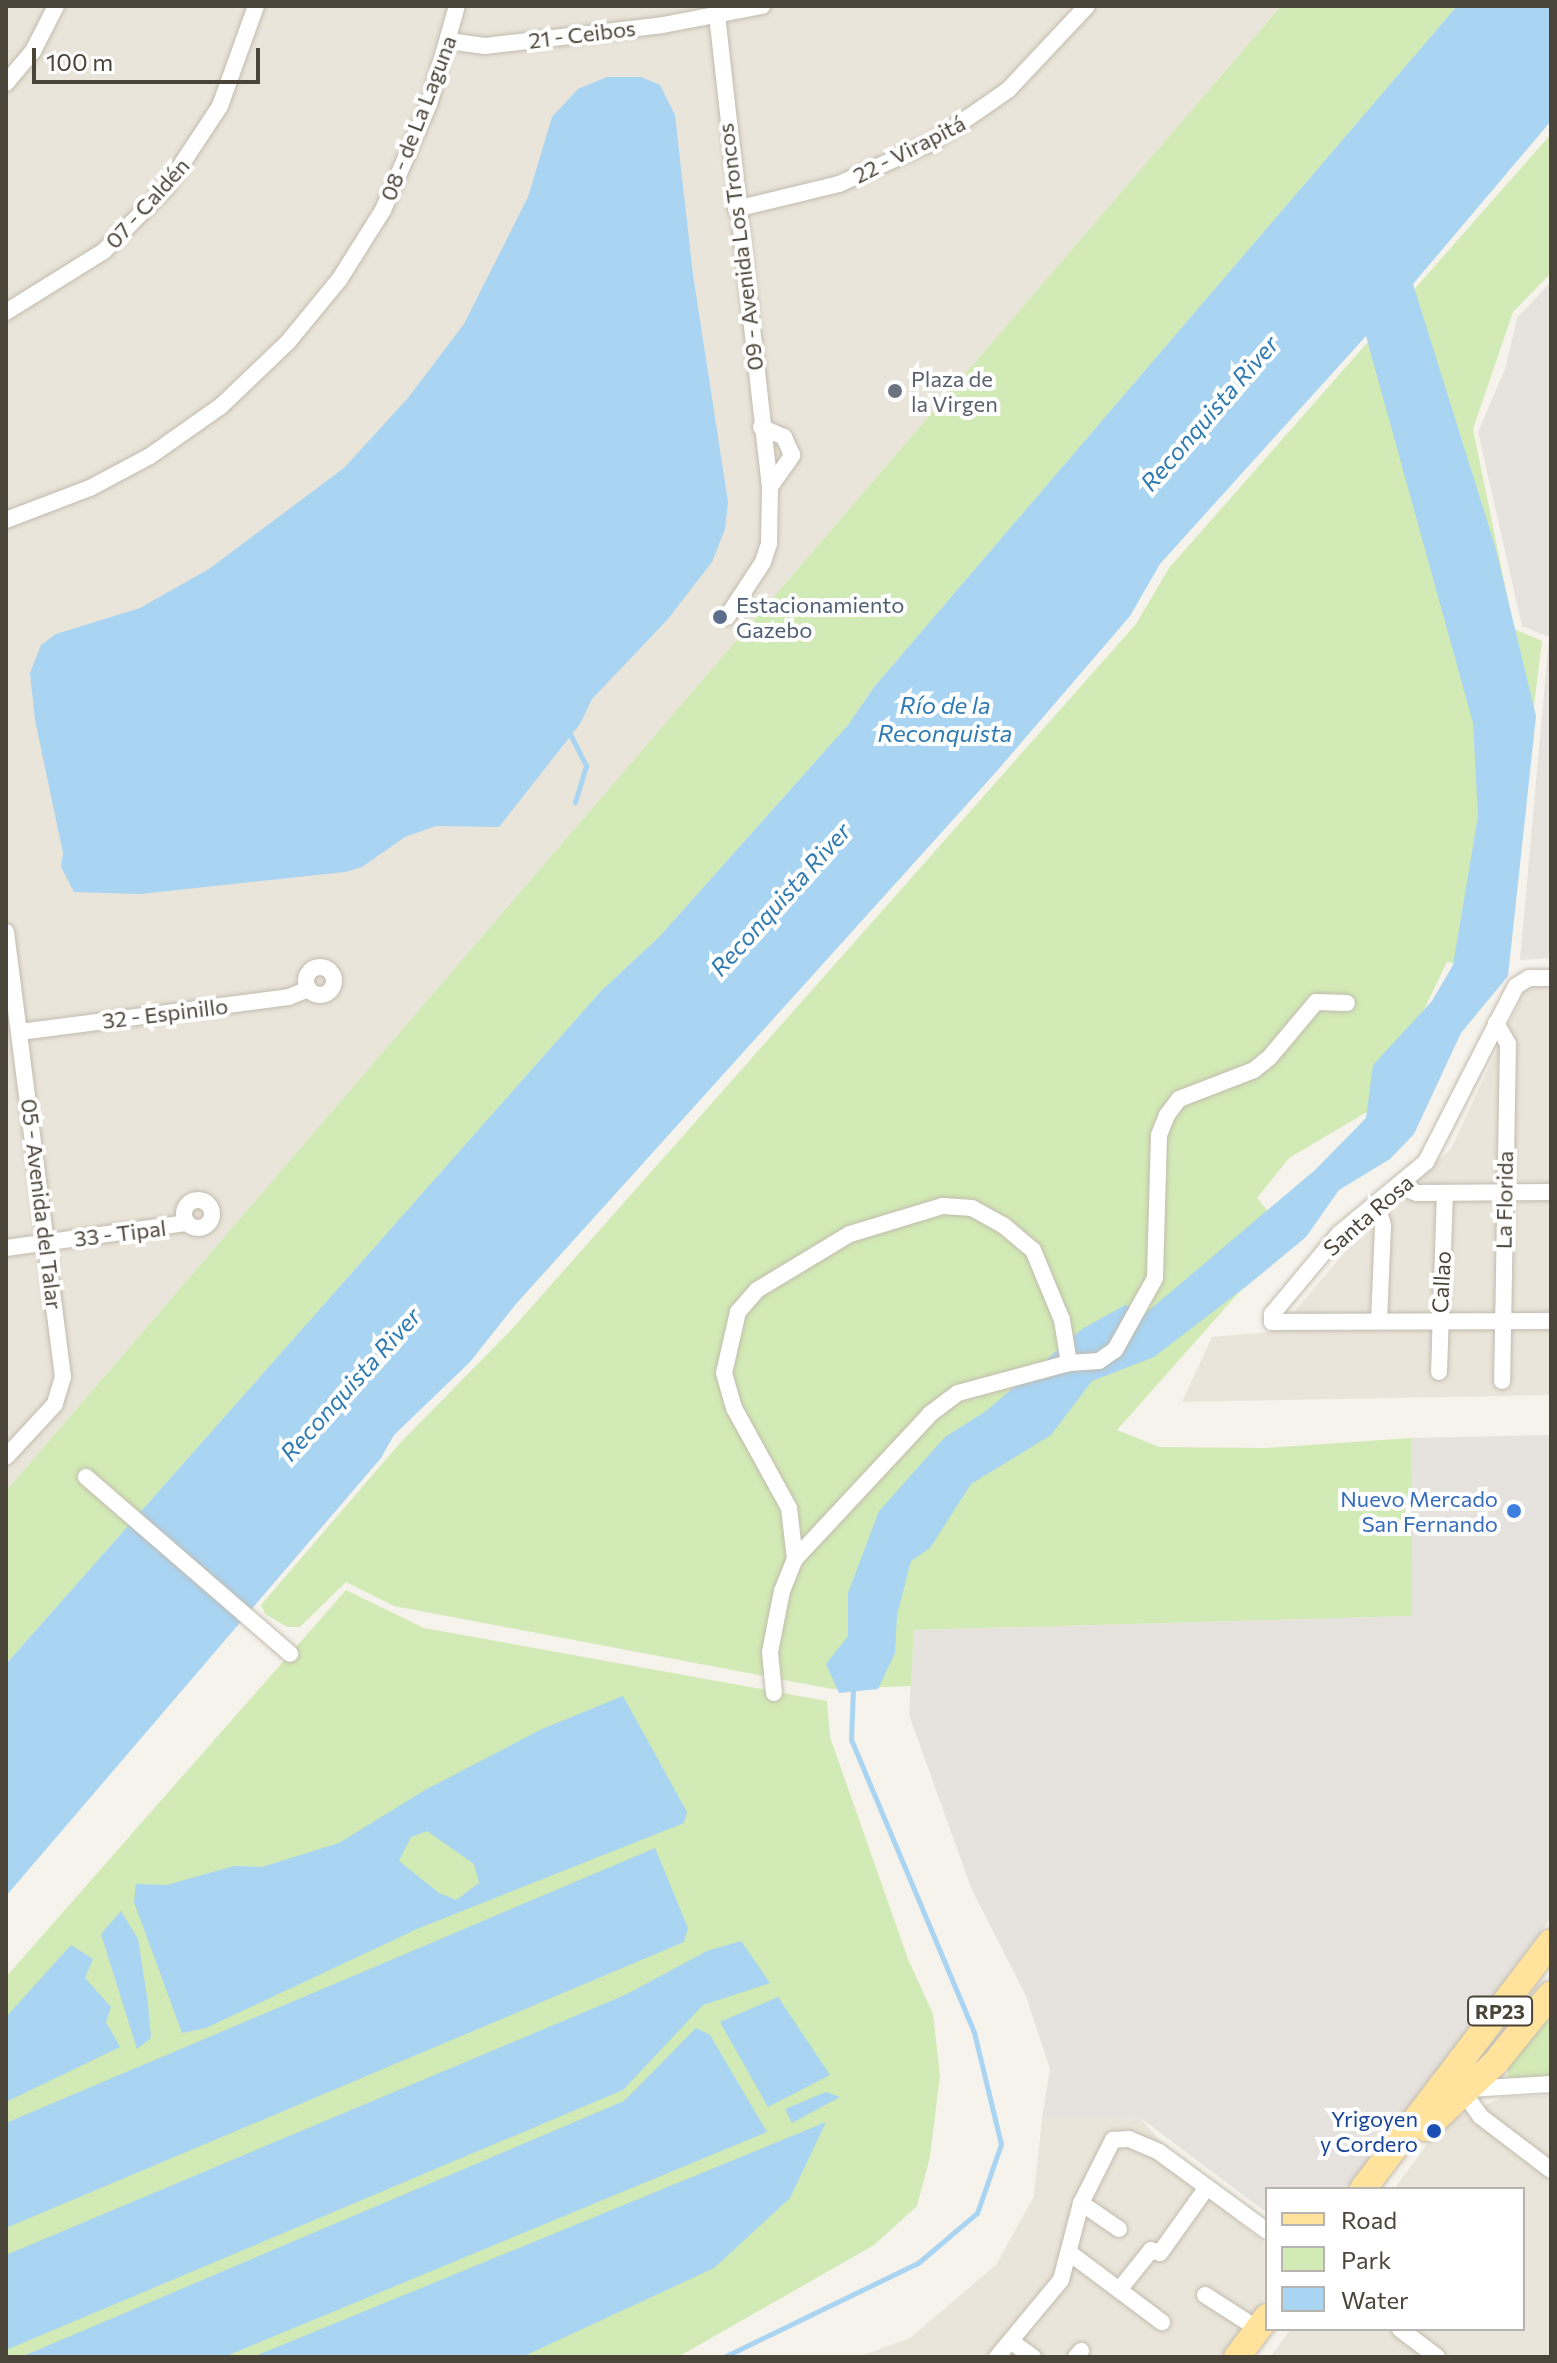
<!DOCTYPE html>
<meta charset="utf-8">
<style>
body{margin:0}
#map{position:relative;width:1557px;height:2363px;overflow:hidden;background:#f6f3ec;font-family:Commissioner,sans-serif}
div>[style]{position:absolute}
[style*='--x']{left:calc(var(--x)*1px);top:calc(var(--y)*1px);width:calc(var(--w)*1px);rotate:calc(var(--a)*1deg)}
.residential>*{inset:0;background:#eae5da}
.industrial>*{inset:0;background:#e6e2dd}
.green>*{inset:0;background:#d2eab5}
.water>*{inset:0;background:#a9d4f2}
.stream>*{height:5px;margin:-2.5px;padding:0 2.5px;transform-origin:2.5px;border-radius:2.5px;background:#a9d4f2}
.roads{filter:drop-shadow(0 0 2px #c2bbae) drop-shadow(0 0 2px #c2bbae)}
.minor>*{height:16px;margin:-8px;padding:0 8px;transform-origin:8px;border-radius:8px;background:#fff}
.minor>.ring{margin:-8px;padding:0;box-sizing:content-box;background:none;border:16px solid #fff;border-radius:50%}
.primary>*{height:26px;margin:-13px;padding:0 13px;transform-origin:13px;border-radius:13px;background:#ffe39c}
.dots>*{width:22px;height:22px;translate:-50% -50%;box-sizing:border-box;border:4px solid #fff;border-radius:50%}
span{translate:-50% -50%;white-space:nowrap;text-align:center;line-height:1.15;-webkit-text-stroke:8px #fff;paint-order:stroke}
.shield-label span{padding:2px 6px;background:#fff;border:2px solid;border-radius:6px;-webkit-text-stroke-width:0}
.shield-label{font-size:20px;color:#4b4439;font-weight:700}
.street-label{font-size:22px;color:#4b4439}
.worship-label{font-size:22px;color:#5b616d}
.left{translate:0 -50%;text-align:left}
.service-label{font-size:22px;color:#4e5e75}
.shop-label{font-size:22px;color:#366cbe}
.right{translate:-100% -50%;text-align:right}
.transit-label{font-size:22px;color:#164399}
.water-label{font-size:24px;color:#2e7ab2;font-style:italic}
.frame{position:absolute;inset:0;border:8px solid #4b4439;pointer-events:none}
.legend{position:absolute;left:1265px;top:2187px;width:260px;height:144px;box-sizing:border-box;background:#fff;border:2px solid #b7b4b0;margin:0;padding:10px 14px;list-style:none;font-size:24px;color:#4b4439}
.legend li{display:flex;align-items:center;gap:16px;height:40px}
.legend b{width:40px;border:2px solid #b7b4b0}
.scale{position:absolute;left:32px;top:48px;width:228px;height:36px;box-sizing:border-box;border:4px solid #4b4439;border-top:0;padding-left:10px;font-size:24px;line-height:28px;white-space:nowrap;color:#4b4439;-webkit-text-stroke:6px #fff;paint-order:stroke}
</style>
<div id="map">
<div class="residential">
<div style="clip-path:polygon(6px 6px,1281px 6px,6px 1491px)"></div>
<div style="clip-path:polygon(1551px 985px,1551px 1395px,1182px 1402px,1212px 1337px,1269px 1332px,1294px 1312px,1371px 1221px,1451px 1149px,1526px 987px)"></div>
<div style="clip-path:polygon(1551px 2095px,1551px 2357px,1270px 2357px,1291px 2329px,1523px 2329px,1523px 2189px,1394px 2189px,1442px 2124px,1503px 2097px)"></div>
<div style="clip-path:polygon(1139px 2117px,1220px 2207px,1267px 2245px,1267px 2297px,1222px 2357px,858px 2357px,910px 2338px,996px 2265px,1034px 2196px,1042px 2118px)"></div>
</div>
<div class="industrial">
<div style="clip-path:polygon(1551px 282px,1551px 958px,1520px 960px,1549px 637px,1522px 626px,1478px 432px,1505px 369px,1517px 318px)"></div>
<div style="clip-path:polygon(1551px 1435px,1551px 1918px,1352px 2189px,1267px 2189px,1267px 2213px,1139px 2117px,1042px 2118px,1050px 2069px,1026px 1996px,972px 1890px,909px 1715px,914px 1630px,1411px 1616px,1411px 1438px)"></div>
</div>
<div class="green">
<div style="clip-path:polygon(1281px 6px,1457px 6px,874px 687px,848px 725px,659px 937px,601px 991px,6px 1664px,6px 1491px)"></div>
<div style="clip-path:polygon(1551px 134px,1551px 273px,1513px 312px,1473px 429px,1514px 629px,1542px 641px,1501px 974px,1447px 962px,1377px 1106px,1289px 1158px,1257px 1198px,1289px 1236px,1117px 1430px,1159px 1447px,1266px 1448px,1411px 1438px,1412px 1616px,914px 1630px,911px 1686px,832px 1689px,394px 1606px,346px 1582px,300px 1627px,287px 1627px,265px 1614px,261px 1605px,400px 1443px,512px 1329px,1136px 624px,1169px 568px)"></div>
<div style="clip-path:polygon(346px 1590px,424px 1628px,827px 1701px,830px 1737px,908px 1959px,933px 2014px,940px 2075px,930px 2157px,917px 2206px,874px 2245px,678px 2357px,6px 2357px,6px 1977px)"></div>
<div style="clip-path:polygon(1551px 2016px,1551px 2081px,1508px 2078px,1508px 2067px)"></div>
</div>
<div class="water">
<div style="clip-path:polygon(1457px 6px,1551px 6px,1551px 121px,1413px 284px,1495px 546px,1536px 716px,1508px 976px,1461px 1033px,1414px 1134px,1390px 1159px,1339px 1190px,1306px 1237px,1248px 1285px,1154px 1357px,1092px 1381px,1051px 1435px,971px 1484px,930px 1548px,911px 1561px,897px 1615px,895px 1653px,878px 1689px,839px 1693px,826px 1664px,848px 1636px,848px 1593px,879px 1511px,945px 1437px,986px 1411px,1082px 1329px,1125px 1305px,1147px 1312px,1315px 1170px,1366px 1118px,1373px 1065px,1432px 1001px,1453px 965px,1478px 816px,1473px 723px,1366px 336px,1160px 564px,1130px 616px,997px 771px,516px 1304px,470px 1362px,394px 1435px,381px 1458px,6px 1896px,6px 1664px,601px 991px,659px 937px,848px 725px,874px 687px)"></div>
<div style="clip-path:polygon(607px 77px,641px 77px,660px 85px,675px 115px,693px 275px,728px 502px,725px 529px,712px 562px,668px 619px,592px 699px,580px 724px,499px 827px,436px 826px,405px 837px,362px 867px,345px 872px,140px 894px,74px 892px,61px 867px,63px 853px,35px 720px,30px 673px,41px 645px,56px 634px,140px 608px,209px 569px,344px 468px,408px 398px,464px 324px,528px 197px,552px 117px,578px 89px)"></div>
<div style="clip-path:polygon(evenodd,623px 1696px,687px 1812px,684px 1823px,417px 1929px,206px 2028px,182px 2033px,134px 1902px,136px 1884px,167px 1885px,234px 1866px,262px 1867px,339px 1843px,425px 1790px,542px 1729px,623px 1696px,427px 1831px,474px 1864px,479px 1883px,456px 1900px,439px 1893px,399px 1861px,411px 1837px,427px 1831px)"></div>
<div style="clip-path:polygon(655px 1848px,688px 1928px,684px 1942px,6px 2228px,6px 2123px)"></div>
<div style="clip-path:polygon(121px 1911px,138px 1939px,148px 2003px,151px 2038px,137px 2049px,101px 1934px)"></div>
<div style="clip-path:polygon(741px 1941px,770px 1983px,703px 2005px,623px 2090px,6px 2350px,6px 2255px,625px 1995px,707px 1951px)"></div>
<div style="clip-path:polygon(71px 1945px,93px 1959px,85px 1978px,111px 2007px,106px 2022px,120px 2047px,6px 2102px,6px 2017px)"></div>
<div style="clip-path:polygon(778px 1997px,830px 2075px,768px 2107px,720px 2022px)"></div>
<div style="clip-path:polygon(696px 2028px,710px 2035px,767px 2132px,224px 2357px,21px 2357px,624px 2101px)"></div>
<div style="clip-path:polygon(826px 2092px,840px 2097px,792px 2123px,785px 2109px)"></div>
<div style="clip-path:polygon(826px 2122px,790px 2198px,714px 2268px,522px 2357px,253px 2357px)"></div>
</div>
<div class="stream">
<div style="--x:571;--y:736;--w:34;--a:63"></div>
<div style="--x:586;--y:766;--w:38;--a:107"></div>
<div style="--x:724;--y:2357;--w:216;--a:-25.9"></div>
<div style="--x:918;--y:2263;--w:77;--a:-40.3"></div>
<div style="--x:977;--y:2213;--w:73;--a:-70.8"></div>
<div style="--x:1001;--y:2144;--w:115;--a:-103.6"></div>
<div style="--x:974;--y:2032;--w:317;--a:-112.8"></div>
<div style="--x:851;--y:1740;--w:53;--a:-87.8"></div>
</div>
<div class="roads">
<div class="minor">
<div style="--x:716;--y:6;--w:484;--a:83.6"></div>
<div style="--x:449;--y:41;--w:36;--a:8"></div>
<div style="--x:485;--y:46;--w:179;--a:-6.7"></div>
<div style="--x:663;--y:25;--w:101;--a:-10.9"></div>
<div style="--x:6;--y:83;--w:42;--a:-49.8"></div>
<div style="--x:33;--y:51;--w:51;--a:-62.9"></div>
<div style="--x:736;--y:209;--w:106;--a:-13.6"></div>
<div style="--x:839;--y:184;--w:103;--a:-24.1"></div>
<div style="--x:933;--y:142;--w:91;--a:-34.7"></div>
<div style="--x:1008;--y:90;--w:115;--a:-46.8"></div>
<div style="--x:6;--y:312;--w:115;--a:-31.9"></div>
<div style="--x:104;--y:251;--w:88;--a:-45.5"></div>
<div style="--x:166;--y:188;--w:98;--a:-56.6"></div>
<div style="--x:220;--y:106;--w:106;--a:-70.2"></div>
<div style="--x:6;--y:520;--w:90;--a:-20.9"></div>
<div style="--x:90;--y:488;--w:68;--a:-28.1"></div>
<div style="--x:150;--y:456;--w:87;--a:-35.2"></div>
<div style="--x:221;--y:406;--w:93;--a:-43.7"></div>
<div style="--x:288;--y:342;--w:80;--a:-50.6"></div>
<div style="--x:339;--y:280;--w:83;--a:-57.8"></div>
<div style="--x:383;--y:210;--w:116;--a:-66.5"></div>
<div style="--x:429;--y:104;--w:102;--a:-74.1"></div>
<div style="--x:727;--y:617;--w:66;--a:-56.8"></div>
<div style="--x:763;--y:562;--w:19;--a:-72"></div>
<div style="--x:769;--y:544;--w:57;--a:-89"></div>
<div style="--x:770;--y:487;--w:39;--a:-55"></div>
<div style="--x:792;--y:455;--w:20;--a:-114"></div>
<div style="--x:784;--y:437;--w:25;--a:-157"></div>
<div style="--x:6;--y:932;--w:449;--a:82.7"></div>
<div style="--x:63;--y:1377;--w:28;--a:107"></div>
<div style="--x:55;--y:1404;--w:72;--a:132.8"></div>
<div class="ring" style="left:306px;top:967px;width:12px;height:12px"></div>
<div style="--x:1551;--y:978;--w:22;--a:180"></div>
<div style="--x:1529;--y:978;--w:15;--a:148"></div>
<div style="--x:1516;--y:986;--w:198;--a:117.1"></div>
<div style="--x:1426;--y:1162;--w:113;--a:140.4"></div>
<div style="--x:1339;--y:1234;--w:104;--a:129.9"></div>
<div style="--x:1272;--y:1314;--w:8;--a:90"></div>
<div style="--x:1272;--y:1322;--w:279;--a:-0.2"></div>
<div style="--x:1496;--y:1023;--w:24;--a:60"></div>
<div style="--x:1508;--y:1044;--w:337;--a:91"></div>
<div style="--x:20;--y:1032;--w:271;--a:-7.4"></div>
<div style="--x:289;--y:997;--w:21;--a:-23"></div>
<div style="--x:1402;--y:1187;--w:16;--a:22"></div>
<div style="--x:1417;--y:1193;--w:134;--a:-0.4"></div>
<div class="ring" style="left:184px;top:1200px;width:12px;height:12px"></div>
<div style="--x:1378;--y:1207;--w:20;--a:75"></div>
<div style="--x:1383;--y:1226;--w:95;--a:92.4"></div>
<div style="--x:6;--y:1248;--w:183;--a:-7.9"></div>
<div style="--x:1439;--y:1372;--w:179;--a:-88.1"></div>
<div style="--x:86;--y:1477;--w:270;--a:40.9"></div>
<div style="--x:795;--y:1559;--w:51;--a:-96.7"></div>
<div style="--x:789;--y:1508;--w:114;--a:-118.8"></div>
<div style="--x:734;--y:1408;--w:36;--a:-106"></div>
<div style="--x:724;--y:1373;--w:63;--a:-77.1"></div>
<div style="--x:738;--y:1312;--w:29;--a:-49"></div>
<div style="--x:757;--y:1290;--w:109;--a:-31.1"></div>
<div style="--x:850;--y:1234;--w:97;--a:-16.8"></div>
<div style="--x:943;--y:1206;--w:29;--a:4"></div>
<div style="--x:972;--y:1208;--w:35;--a:29"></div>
<div style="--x:1003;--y:1225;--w:39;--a:40"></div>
<div style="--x:1033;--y:1250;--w:76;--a:67.5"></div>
<div style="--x:1062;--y:1320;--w:44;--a:80.8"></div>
<div style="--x:774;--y:1693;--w:41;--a:-95.6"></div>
<div style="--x:770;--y:1652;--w:62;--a:-78.9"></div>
<div style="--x:782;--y:1591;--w:35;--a:-68"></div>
<div style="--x:795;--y:1559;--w:198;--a:-47"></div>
<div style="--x:930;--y:1414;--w:35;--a:-37"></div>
<div style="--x:958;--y:1393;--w:115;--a:-15.1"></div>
<div style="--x:1069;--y:1363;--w:30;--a:-4"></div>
<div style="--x:1099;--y:1361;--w:19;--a:-35"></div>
<div style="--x:1115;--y:1350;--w:82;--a:-60.9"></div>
<div style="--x:1155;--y:1278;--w:143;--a:-88.4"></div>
<div style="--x:1159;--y:1135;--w:22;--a:-68"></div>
<div style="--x:1167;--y:1115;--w:20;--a:-53"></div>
<div style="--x:1179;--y:1099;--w:80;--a:-21.1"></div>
<div style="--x:1254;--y:1070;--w:19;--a:-39"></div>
<div style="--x:1269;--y:1058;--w:73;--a:-50"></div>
<div style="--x:1316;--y:1002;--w:31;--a:2"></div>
<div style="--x:1469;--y:2089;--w:82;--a:-3.5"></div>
<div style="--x:1462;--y:2090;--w:32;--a:55"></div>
<div style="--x:1480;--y:2116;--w:89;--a:37.3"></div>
<div style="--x:1081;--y:2203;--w:46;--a:34.4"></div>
<div style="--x:1071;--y:2254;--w:114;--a:36.8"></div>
<div style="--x:1119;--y:2290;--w:51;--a:-51.3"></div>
<div style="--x:1151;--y:2250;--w:9;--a:18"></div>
<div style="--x:1160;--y:2253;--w:81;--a:-54.5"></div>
<div style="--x:1205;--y:2295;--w:63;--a:32.7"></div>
<div style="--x:1400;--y:2329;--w:46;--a:37.1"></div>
<div style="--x:1012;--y:2342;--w:26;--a:36"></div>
<div style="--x:997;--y:2357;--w:100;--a:-50.3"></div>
<div style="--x:1061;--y:2280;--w:80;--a:-75.4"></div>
<div style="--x:1081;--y:2203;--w:71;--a:-63.1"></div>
<div style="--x:1113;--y:2140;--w:16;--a:-4"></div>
<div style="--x:1129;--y:2139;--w:33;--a:23"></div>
<div style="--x:1159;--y:2152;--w:134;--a:36.2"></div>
<div style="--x:1076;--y:2357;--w:8;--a:-50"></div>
</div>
<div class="primary">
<div style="--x:1426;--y:2128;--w:96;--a:-43.3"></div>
<div style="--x:1496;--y:2062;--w:87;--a:-51"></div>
<div style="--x:1363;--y:2189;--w:310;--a:-52.7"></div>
<div style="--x:1237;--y:2357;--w:50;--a:-53.1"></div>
</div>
</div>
<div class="dots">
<div style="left:895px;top:391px;background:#6b7280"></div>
<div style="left:720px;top:617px;background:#5c6f8a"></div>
<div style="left:1514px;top:1511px;background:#3f7fe0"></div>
<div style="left:1434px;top:2131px;background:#1a4fb4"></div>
</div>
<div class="shield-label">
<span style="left:1500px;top:2011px">RP23</span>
</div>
<div class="street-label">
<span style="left:582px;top:34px;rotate:-7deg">21 - Ceibos</span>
<span style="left:418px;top:118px;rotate:-69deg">08 - de La Laguna</span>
<span style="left:909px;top:149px;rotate:-27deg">22 - Virapitá</span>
<span style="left:147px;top:203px;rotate:-48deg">07 - Caldén</span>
<span style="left:740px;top:247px;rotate:-97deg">09 - Avenida Los Troncos</span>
<span style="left:165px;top:1013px;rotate:-7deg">32 - Espinillo</span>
<span style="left:1504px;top:1200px;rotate:-89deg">La Florida</span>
<span style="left:42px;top:1204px;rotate:83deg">05 - Avenida del Talar</span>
<span style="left:1368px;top:1215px;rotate:-41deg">Santa Rosa</span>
<span style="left:120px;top:1233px;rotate:-7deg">33 - Tipal</span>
<span style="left:1441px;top:1282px;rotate:-87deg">Callao</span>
</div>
<div class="worship-label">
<span class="left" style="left:911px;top:391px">Plaza de<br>la Virgen</span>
</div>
<div class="service-label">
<span class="left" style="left:736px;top:617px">Estacionamiento<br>Gazebo</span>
</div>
<div class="shop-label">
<span class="right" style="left:1498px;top:1511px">Nuevo Mercado<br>San Fernando</span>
</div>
<div class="transit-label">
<span class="right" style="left:1418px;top:2131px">Yrigoyen<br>y Cordero</span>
</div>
<div class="water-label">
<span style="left:1209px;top:413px;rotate:-49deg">Reconquista River</span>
<span style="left:945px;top:719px">Río de la<br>Reconquista</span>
<span style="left:780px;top:899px;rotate:-48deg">Reconquista River</span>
<span style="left:350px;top:1384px;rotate:-48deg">Reconquista River</span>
</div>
<div class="frame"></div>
<ul class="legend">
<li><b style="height:10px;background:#ffe39c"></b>Road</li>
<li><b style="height:22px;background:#d2eab5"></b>Park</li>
<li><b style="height:22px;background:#a9d4f2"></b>Water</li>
</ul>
<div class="scale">100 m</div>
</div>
